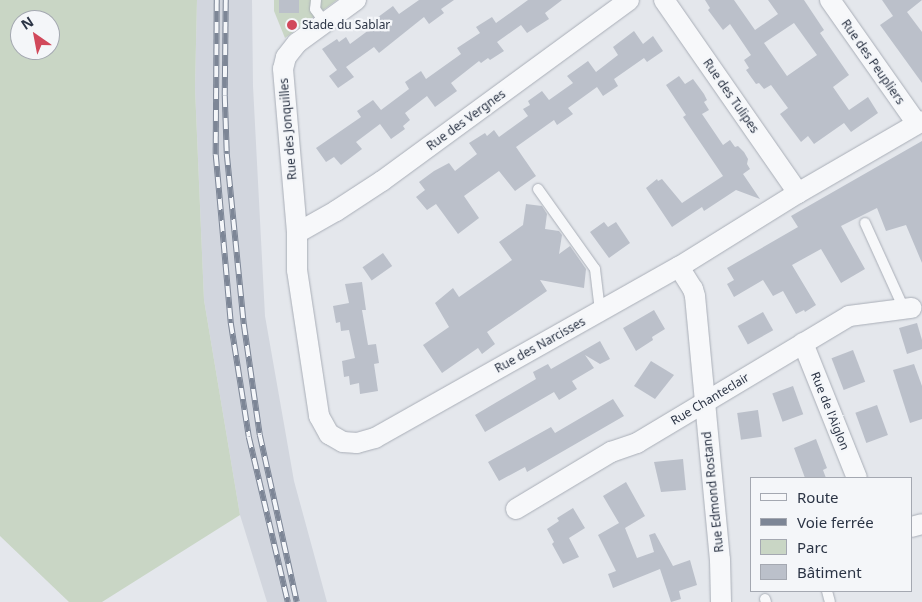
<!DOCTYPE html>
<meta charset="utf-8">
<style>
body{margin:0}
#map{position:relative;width:922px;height:602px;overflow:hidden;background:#e4e7ec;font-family:"Noto Sans",sans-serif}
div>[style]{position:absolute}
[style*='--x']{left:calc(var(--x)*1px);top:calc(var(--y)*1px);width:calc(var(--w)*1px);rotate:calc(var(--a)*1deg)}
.built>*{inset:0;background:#d2d6de}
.green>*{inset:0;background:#c9d6c5}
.building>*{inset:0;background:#bbc0ca;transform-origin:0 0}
.roads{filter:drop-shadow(0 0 1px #a9aeb7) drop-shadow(0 0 1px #a9aeb7)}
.lane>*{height:10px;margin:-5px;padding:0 5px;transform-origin:5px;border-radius:5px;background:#f7f8fa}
.street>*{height:20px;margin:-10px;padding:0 10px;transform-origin:10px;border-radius:10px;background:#f7f8fa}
.rail>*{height:5.5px;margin-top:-2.75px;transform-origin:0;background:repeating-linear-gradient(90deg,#f4f6f9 0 11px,#7d8696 0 22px);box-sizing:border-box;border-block:1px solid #7d8696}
.dots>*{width:14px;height:14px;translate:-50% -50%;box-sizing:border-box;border:2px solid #f4f6f9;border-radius:50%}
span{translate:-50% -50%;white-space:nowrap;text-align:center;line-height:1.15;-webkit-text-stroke:4.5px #f4f6f9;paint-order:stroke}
.poi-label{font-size:12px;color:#2b3445}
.left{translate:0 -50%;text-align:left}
.street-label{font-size:12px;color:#2b3445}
.legend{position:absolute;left:750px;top:477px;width:162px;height:115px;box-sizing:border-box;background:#f4f6f9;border:1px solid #a4a8b1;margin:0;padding:6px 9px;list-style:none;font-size:15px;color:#2b3445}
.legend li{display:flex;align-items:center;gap:10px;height:25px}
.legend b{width:25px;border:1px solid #a4a8b1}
.north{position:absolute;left:10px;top:10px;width:50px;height:50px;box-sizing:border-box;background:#f4f6f9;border:1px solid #a4a8b1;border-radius:50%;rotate:327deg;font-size:14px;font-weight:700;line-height:20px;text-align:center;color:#2b3445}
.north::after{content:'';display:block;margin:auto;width:18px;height:22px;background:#d1495b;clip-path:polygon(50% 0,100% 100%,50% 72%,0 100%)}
</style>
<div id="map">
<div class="built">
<div style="clip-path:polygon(197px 0,252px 0,253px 86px,265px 316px,294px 481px,327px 602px,267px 602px,240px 515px,204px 300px,195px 88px)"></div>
</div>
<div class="green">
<div style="clip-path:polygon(evenodd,0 0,197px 0,195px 88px,204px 300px,240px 515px,102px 602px,69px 602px,0 536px,0 0,20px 20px,50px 20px,50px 50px,20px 50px,20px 20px)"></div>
<div style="clip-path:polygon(274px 0,337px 0,285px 38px,274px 11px)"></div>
</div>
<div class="building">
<div style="left:279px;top:0;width:20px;height:13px"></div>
<div style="clip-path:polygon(419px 0,454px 0,441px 9px,444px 13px,429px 24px,424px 17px,379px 53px,374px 47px,346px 67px,354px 77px,338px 88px,329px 76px,337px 70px,322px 49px,337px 39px,339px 42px,346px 37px,350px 44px,373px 27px,370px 23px,393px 6px,399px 14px)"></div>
<div style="clip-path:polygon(528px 0,562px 0,545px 13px,549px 19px,527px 33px,521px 25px,497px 42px,504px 51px,490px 60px,488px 58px,481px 63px,479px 61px,451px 83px,457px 91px,435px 107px,427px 96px,405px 113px,410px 120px,403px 126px,405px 129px,391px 139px,380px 124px,356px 142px,362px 149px,341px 165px,334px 157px,326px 162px,316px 148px,361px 117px,357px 111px,373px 100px,381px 110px,409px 89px,405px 82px,421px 71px,426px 79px,461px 54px,457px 48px,480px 33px,476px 27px,492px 17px,496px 23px)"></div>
<div style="clip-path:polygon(evenodd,705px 0,734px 0,755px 30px,778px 14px,768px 0,804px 0,824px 30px,820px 33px,849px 75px,833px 87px,849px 110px,868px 97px,878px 113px,851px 132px,844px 123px,814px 144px,808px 136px,801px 142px,780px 114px,788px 108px,771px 85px,764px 89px,759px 83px,756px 84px,746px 70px,749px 68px,744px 60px,751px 55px,730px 24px,723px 30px,708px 10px,710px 8px,705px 0,794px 23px,817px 55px,787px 76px,764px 43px,794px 23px)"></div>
<div style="clip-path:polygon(882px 0,922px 0,907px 12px,922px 32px,922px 83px,880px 25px,893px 16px)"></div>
<div style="clip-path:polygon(634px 31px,643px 44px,653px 36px,663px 51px,647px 62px,644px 58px,614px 79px,618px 86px,603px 96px,597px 87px,568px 108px,573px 114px,557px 125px,554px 120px,516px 147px,536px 176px,515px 191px,499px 171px,464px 196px,479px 218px,458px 234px,436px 204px,427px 210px,416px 197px,425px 190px,419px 182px,434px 171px,449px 163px,455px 171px,477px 154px,469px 143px,485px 133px,487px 136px,494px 130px,499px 137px,528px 116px,523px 109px,530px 105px,528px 101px,542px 91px,549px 100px,573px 83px,567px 76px,588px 61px,596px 72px,618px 55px,613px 47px)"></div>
<div style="clip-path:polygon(679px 76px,685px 84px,693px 79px,704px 94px,707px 100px,704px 102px,709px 110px,702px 114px,723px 145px,730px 140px,735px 147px,738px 146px,744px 152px,748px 159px,747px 164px,750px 169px,743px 174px,760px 199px,736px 190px,704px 211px,702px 207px,672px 227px,646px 188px,657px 179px,658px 181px,662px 179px,682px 203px,723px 176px,683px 117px,686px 115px,666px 85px)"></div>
<div style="clip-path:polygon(922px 141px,922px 263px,906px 225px,886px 231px,877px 208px,841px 226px,865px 269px,841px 283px,821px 249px,792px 265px,816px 305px,805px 312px,804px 310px,796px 314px,783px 291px,773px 296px,763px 280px,734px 297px,727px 284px,734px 280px,727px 268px,798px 227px,791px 216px)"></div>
<div style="clip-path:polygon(526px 204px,542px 206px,547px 214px,545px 229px,559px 231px,562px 235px,559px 254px,570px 246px,586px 269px,584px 288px,540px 280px,547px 291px,487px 332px,495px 344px,482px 354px,478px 348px,442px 373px,423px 345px,449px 327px,435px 303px,453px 288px,459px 297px,512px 260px,499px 242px,523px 225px)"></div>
<div style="clip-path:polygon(604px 222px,608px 227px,616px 222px,630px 243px,609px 258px,590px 232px)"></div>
<div style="left:383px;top:253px;width:16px;height:25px;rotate:55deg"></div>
<div style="clip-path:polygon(362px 282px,366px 310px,362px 310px,368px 345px,376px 344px,379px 363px,374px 364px,378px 391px,360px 394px,359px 383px,350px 385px,349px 376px,344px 377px,342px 361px,355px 358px,349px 330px,341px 331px,340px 322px,336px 323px,333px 306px,349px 303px,345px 284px)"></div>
<div style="clip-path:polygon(654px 310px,665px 329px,652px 337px,653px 340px,636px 351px,623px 328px)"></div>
<div style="left:763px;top:312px;width:21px;height:29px;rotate:61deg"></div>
<div style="clip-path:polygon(917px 323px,922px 340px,922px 349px,907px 354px,899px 328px)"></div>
<div style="clip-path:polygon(600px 341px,610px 359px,600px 364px,585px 355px,594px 368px,572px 381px,577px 389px,559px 400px,554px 392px,485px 432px,475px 415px,536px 379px,533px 372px,548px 364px,551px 369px)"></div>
<div style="left:853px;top:350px;width:34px;height:23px;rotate:69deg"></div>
<div style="clip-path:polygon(651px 361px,674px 375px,655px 399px,634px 386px)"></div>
<div style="clip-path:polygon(914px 364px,922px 386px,922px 419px,910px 423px,893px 370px)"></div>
<div style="left:793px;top:386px;width:30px;height:22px;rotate:70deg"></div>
<div style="clip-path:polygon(613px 399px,624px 416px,527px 472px,525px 467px,499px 481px,488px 462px,551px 427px,555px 433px)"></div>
<div style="left:877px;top:405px;width:32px;height:23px;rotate:70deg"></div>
<div style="left:758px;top:410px;width:27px;height:21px;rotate:82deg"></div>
<div style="clip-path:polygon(816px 439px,827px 468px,823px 470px,826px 478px,805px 478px,794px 448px)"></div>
<div style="clip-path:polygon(683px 459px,686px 490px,661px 492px,654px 462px)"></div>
<div style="clip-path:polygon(626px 482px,645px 516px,625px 528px,637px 558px,654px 552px,649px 535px,655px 533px,673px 566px,690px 560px,697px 585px,679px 591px,681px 599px,671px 602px,660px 569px,613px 588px,608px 574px,616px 571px,598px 535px,619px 523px,603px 496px)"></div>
<div style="clip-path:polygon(573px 508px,585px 528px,569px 538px,579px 557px,563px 564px,552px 544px,554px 542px,547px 529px,559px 521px,557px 518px)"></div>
</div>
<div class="roads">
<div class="lane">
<div style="--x:316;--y:0;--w:9;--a:96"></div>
<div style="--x:315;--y:9;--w:17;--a:54"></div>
<div style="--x:538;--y:189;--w:98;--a:54.5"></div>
<div style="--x:595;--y:269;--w:42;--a:83.2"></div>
<div style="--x:865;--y:223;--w:94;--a:65.6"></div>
<div style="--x:827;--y:591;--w:11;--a:75"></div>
<div style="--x:765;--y:599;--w:3;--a:72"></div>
</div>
<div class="street">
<div style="--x:356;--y:0;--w:73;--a:143.9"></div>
<div style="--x:297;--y:43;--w:18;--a:128"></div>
<div style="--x:286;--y:57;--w:12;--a:104"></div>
<div style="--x:283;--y:69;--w:165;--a:85.1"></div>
<div style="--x:297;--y:233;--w:37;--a:90"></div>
<div style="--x:297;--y:270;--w:148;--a:81.4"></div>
<div style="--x:319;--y:416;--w:21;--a:61"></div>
<div style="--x:329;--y:434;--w:16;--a:30"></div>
<div style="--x:343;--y:442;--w:14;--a:4"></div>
<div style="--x:357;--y:443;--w:19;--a:-16"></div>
<div style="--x:375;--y:438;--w:349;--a:-29.4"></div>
<div style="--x:679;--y:267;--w:140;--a:-31.9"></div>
<div style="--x:798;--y:193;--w:143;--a:-30.1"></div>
<div style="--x:664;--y:0;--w:235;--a:55.2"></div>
<div style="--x:830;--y:0;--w:151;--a:54.9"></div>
<div style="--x:297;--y:233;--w:45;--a:-29.4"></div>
<div style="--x:336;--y:211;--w:55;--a:-33.1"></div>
<div style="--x:382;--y:181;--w:306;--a:-36.2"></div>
<div style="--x:679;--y:267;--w:26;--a:58"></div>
<div style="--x:693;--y:289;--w:7;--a:74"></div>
<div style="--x:695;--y:296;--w:265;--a:84.6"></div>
<div style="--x:720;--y:560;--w:42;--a:88.6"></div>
<div style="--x:803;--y:343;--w:145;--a:68.2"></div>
<div style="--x:516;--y:509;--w:111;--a:-31"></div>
<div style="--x:611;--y:452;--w:28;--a:-19"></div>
<div style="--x:637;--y:443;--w:247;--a:-30.9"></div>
<div style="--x:849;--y:316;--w:63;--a:-7.4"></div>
<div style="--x:911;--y:527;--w:11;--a:-15"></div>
</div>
</div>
<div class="rail">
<div style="--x:217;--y:0;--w:155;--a:90.4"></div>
<div style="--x:216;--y:155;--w:169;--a:84.9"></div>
<div style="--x:231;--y:323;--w:115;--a:81"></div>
<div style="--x:249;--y:437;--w:170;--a:76.7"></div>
<div style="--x:226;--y:0;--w:96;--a:90.6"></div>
<div style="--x:225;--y:96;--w:58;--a:88"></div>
<div style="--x:227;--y:154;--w:171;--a:84.3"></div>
<div style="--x:244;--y:324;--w:112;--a:81.8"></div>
<div style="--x:260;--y:435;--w:171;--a:77.5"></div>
</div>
<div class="dots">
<div style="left:292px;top:25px;background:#d1495b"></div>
</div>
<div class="poi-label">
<span class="left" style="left:302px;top:25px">Stade du Sablar</span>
</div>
<div class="street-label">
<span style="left:873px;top:62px;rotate:55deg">Rue des Peupliers</span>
<span style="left:731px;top:96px;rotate:55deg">Rue des Tulipes</span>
<span style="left:466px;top:120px;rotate:-36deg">Rue des Vergnes</span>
<span style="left:288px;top:129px;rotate:-95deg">Rue des Jonquilles</span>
<span style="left:540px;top:345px;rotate:-29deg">Rue des Narcisses</span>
<span style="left:710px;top:399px;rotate:-31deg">Rue Chanteclair</span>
<span style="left:830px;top:411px;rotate:68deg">Rue de l'Aiglon</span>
<span style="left:713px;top:492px;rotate:-96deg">Rue Edmond Rostand</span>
</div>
<ul class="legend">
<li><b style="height:6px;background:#f7f8fa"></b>Route</li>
<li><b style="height:6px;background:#7d8696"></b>Voie ferrée</li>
<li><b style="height:14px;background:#c9d6c5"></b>Parc</li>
<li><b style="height:14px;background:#bbc0ca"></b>Bâtiment</li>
</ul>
<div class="north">N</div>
</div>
